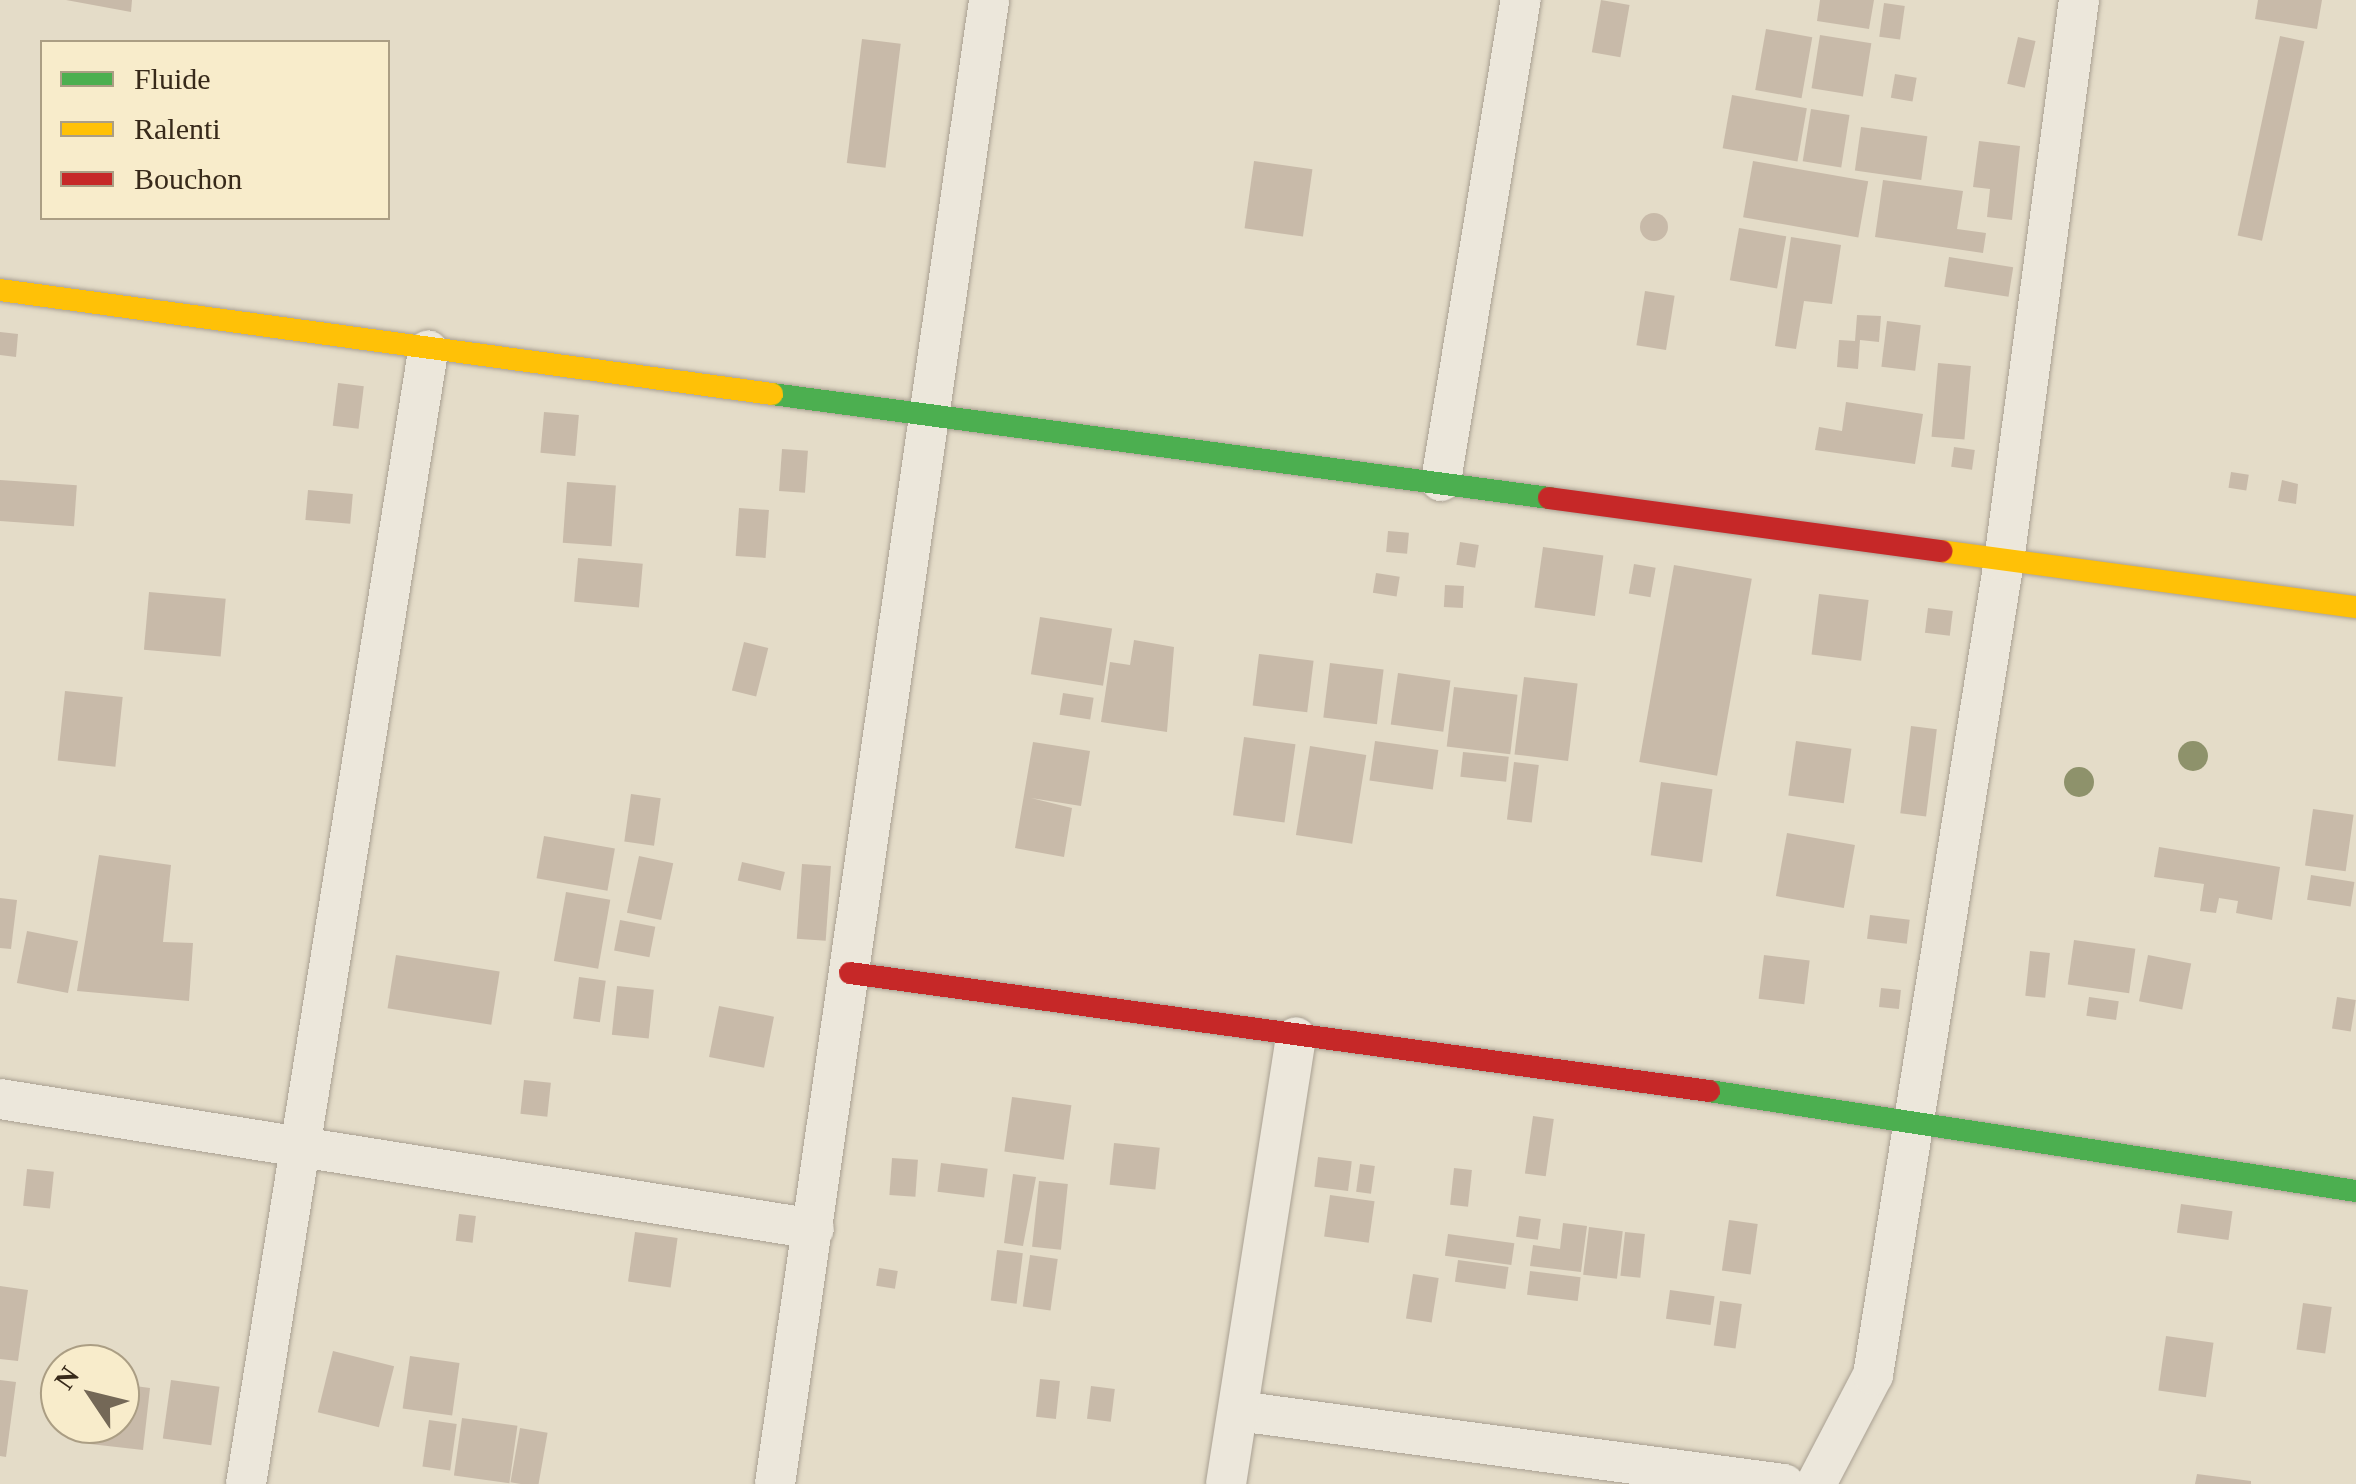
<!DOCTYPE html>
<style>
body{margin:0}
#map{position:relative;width:2356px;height:1484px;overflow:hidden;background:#e4dcc8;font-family:Georgia,serif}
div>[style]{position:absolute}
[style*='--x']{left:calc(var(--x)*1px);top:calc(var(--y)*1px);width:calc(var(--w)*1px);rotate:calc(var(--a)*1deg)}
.building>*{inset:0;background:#c8baa9;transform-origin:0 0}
.round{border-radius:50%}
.roads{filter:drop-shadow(0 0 2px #a9a092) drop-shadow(0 0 2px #a9a092)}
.street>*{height:40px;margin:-20px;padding:0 20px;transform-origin:20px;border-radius:20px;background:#ece7db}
.fast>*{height:22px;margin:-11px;padding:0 11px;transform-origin:11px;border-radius:11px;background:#4caf50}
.slow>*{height:22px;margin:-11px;padding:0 11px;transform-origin:11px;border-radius:11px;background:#ffc107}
.jam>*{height:22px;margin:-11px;padding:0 11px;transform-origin:11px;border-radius:11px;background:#c62828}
.trees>*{width:30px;height:30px;margin:-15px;border-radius:50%;background:#8e926b}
span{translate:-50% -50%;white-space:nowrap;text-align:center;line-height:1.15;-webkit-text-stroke:10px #f8eccb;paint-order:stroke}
.legend{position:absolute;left:40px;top:40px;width:350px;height:180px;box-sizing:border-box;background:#f8eccb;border:2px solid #ab9e84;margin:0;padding:12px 18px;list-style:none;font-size:30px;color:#37291a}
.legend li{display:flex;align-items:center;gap:20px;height:50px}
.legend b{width:50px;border:2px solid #ab9e84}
.north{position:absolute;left:40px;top:1344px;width:100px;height:100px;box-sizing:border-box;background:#f8eccb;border:2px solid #ab9e84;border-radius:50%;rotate:305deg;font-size:28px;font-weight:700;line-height:40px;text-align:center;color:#37291a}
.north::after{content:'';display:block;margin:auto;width:35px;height:45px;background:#746857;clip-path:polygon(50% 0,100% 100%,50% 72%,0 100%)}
</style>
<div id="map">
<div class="building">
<div style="clip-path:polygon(66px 0,132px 0,131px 12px)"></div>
<div style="left:1601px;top:0;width:29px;height:53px;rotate:10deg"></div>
<div style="clip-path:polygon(1820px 0,1874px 0,1869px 29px,1817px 21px)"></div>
<div style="clip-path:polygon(2258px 0,2322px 0,2317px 29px,2255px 19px)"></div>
<div style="left:1884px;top:3px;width:21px;height:34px;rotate:8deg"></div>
<div style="left:1766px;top:29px;width:47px;height:62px;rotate:10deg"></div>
<div style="left:1820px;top:35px;width:52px;height:54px;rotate:9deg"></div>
<div style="left:2280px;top:36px;width:25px;height:204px;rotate:12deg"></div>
<div style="left:2018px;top:37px;width:18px;height:48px;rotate:13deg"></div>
<div style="left:862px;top:39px;width:39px;height:125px;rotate:7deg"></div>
<div style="left:1895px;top:74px;width:22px;height:24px;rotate:10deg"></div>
<div style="left:1732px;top:95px;width:76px;height:54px;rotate:10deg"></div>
<div style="left:1811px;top:109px;width:39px;height:53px;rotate:9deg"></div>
<div style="left:1861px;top:127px;width:67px;height:44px;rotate:8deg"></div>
<div style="clip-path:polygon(1979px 141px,2020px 146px,2012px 220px,1987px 217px,1990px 189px,1973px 187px)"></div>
<div style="left:1254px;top:161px;width:59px;height:68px;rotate:8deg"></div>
<div style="left:1753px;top:161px;width:117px;height:57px;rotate:10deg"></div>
<div style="clip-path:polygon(1883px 180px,1963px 191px,1957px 229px,1986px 233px,1983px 253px,1875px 237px)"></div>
<div class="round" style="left:1640px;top:213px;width:28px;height:28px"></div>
<div style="left:1739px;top:228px;width:48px;height:53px;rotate:10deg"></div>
<div style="clip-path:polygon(1791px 237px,1841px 245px,1832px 304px,1804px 301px,1796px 349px,1775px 346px)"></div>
<div style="left:1949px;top:257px;width:65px;height:30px;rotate:9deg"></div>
<div style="left:1645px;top:291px;width:30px;height:55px;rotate:9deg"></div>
<div style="clip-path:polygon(1857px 315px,1881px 316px,1879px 342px,1860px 340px,1858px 369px,1837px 367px,1839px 340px,1855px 341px)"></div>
<div style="left:1887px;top:321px;width:34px;height:46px;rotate:7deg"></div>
<div style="clip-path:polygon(0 332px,18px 334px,16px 357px,0 355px)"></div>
<div style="left:1938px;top:363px;width:33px;height:74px;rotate:5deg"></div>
<div style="left:338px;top:383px;width:26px;height:43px;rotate:7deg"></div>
<div style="clip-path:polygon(1846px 402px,1923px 414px,1915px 464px,1815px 450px,1819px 427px,1842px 431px)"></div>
<div style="left:544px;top:412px;width:35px;height:41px;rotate:5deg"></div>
<div style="left:1954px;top:447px;width:21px;height:20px;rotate:8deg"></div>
<div style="left:782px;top:449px;width:26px;height:42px;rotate:4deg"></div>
<div style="left:2231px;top:472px;width:18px;height:16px;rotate:9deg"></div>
<div style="left:0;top:480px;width:77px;height:41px;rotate:4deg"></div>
<div style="clip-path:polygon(2282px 480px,2298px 484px,2296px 504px,2278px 501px)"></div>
<div style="left:567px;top:482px;width:49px;height:61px;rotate:4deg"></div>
<div style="left:308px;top:490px;width:45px;height:30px;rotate:5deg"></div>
<div style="left:739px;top:508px;width:30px;height:48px;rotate:4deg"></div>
<div style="left:1388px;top:531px;width:21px;height:21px;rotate:5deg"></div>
<div style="left:1460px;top:542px;width:19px;height:23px;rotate:9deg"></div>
<div style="left:1543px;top:547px;width:61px;height:61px;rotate:8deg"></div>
<div style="left:578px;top:558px;width:65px;height:44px;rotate:5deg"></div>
<div style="left:1634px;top:564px;width:22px;height:30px;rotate:10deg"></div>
<div style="left:1674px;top:565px;width:79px;height:200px;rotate:10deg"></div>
<div style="left:1376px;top:573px;width:24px;height:20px;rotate:9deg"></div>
<div style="left:1445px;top:585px;width:19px;height:22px;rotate:3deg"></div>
<div style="left:149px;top:592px;width:77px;height:58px;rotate:5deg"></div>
<div style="left:1819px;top:594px;width:50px;height:61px;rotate:7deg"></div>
<div style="left:1928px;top:608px;width:25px;height:25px;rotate:7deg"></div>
<div style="left:1040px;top:617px;width:73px;height:58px;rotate:9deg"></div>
<div style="clip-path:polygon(1134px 640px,1174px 647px,1167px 732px,1101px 722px,1110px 662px,1130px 665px)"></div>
<div style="left:744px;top:642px;width:25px;height:50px;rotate:14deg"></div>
<div style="left:1259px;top:654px;width:55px;height:52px;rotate:7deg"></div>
<div style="left:1330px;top:663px;width:54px;height:55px;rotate:7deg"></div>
<div style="left:1398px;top:673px;width:53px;height:52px;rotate:8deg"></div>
<div style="left:1524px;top:677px;width:54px;height:78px;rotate:7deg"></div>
<div style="left:1454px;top:687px;width:64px;height:60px;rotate:7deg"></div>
<div style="left:65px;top:691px;width:58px;height:70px;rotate:6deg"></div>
<div style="left:1063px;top:693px;width:31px;height:22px;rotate:9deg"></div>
<div style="left:1911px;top:726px;width:26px;height:88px;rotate:7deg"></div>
<div style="left:1244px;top:737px;width:52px;height:79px;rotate:8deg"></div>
<div style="left:1375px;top:741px;width:64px;height:40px;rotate:8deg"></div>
<div style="left:1796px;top:741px;width:56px;height:55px;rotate:8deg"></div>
<div style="clip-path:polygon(1033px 742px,1090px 751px,1081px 806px,1031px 798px,1072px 808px,1064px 857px,1015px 848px)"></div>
<div style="left:1310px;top:746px;width:57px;height:90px;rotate:9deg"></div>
<div style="left:1463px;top:752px;width:46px;height:25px;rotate:6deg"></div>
<div style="left:1514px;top:762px;width:25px;height:58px;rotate:7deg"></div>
<div style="left:1661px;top:782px;width:52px;height:74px;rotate:8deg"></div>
<div style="left:631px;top:794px;width:30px;height:48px;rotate:8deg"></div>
<div style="left:2313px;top:809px;width:41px;height:57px;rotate:8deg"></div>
<div style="left:1787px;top:833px;width:69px;height:64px;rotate:10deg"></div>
<div style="left:544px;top:836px;width:72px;height:43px;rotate:10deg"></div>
<div style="clip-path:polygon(2159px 847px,2280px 867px,2272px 920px,2236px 913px,2238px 901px,2219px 898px,2216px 913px,2200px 911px,2204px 884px,2154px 877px)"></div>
<div style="clip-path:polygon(99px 855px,171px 865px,163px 942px,193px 943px,189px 1001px,77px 991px)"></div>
<div style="left:639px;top:856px;width:35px;height:58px;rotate:12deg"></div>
<div style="left:742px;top:862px;width:44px;height:19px;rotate:13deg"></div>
<div style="left:802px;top:864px;width:29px;height:75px;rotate:4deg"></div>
<div style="left:2311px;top:875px;width:44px;height:25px;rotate:9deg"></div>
<div style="left:566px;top:892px;width:45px;height:70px;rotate:10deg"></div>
<div style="clip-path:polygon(0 898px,17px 900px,11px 949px,0 948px)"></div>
<div style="left:1870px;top:915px;width:40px;height:24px;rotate:7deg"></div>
<div style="left:620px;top:920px;width:36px;height:31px;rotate:11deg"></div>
<div style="left:27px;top:931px;width:52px;height:53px;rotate:11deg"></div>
<div style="left:2074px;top:940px;width:62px;height:45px;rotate:8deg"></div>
<div style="left:2030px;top:951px;width:20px;height:45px;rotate:6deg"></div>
<div style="left:396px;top:955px;width:105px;height:54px;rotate:9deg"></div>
<div style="left:1764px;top:955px;width:46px;height:44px;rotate:7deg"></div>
<div style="left:2148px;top:955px;width:44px;height:47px;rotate:11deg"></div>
<div style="left:579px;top:977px;width:27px;height:42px;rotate:8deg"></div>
<div style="left:617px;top:986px;width:37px;height:49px;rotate:6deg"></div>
<div style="left:1881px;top:988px;width:20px;height:19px;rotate:6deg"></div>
<div style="left:2089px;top:997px;width:30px;height:19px;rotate:8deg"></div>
<div style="left:2337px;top:997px;width:19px;height:32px;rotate:9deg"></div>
<div style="left:719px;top:1006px;width:56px;height:52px;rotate:11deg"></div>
<div style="left:524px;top:1080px;width:27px;height:34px;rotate:6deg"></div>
<div style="left:1012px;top:1097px;width:60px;height:55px;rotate:8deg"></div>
<div style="left:1533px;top:1116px;width:21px;height:58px;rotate:8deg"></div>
<div style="left:1114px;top:1143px;width:46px;height:42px;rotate:6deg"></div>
<div style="left:1318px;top:1157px;width:34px;height:30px;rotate:7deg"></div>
<div style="left:892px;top:1158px;width:26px;height:37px;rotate:4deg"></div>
<div style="left:941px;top:1163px;width:47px;height:29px;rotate:7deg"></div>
<div style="left:1360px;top:1164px;width:15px;height:28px;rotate:8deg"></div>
<div style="left:1454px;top:1168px;width:18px;height:37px;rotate:6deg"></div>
<div style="left:27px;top:1169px;width:27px;height:37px;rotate:6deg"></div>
<div style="clip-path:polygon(1013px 1174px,1036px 1177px,1023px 1246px,1004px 1243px)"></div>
<div style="left:1039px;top:1181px;width:29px;height:66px;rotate:6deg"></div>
<div style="left:1330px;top:1195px;width:45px;height:42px;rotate:8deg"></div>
<div style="left:2181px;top:1204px;width:52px;height:29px;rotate:8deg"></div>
<div style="left:459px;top:1214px;width:17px;height:27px;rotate:7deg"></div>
<div style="left:1519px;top:1216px;width:22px;height:21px;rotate:8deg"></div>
<div style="left:1729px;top:1220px;width:29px;height:51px;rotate:8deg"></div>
<div style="clip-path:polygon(1563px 1223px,1587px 1226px,1581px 1272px,1530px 1266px,1533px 1245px,1560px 1249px)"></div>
<div style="left:1589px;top:1227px;width:34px;height:48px;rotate:7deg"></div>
<div style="left:635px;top:1232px;width:43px;height:50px;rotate:8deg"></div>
<div style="left:1625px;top:1232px;width:20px;height:44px;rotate:6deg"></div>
<div style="left:1448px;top:1234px;width:67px;height:22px;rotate:8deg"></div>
<div style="left:997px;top:1250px;width:26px;height:51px;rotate:7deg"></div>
<div style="left:1030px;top:1255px;width:28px;height:52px;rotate:8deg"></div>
<div style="left:1458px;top:1260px;width:51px;height:22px;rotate:8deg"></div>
<div style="left:879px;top:1268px;width:19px;height:18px;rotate:9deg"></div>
<div style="left:1530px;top:1271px;width:51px;height:24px;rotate:7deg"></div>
<div style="left:1413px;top:1274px;width:26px;height:45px;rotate:9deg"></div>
<div style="clip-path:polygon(0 1286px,28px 1290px,18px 1361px,0 1359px)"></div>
<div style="left:1670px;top:1290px;width:45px;height:29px;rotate:8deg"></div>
<div style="left:1720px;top:1301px;width:22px;height:45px;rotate:8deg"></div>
<div style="left:2303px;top:1303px;width:29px;height:47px;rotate:8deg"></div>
<div style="left:2166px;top:1336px;width:48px;height:55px;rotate:8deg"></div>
<div style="left:333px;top:1351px;width:63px;height:63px;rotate:14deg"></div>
<div style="left:410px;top:1356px;width:50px;height:53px;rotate:8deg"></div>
<div style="left:1040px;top:1379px;width:20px;height:38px;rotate:6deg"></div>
<div style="clip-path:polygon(0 1380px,16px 1382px,6px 1457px,0 1456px)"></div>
<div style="left:171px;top:1380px;width:49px;height:59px;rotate:8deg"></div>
<div style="clip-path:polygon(120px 1384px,150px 1388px,143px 1450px,90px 1444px,92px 1424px,120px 1424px)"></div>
<div style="left:1091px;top:1386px;width:24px;height:33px;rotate:7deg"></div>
<div style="left:462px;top:1418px;width:56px;height:58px;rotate:8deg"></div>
<div style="left:429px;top:1420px;width:28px;height:47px;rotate:8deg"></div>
<div style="left:520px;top:1428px;width:28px;height:55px;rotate:10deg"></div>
<div style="clip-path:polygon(2197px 1474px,2251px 1481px,2251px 1484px,2195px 1484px)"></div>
</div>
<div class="roads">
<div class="street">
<div style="--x:1441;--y:481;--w:488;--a:-80.6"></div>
<div style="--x:0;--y:1099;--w:824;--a:9.07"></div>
<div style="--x:1238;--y:1411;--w:551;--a:7.62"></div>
<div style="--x:246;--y:1484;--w:1148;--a:-80.87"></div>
<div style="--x:775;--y:1484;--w:1499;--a:-81.79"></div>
<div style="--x:1226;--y:1484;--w:452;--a:-81.1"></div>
<div style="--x:1816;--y:1484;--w:123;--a:-62.4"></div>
<div style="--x:1873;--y:1375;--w:824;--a:-80.86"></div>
<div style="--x:2004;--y:561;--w:566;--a:-82.39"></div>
</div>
<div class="fast">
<div style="--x:772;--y:394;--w:784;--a:7.62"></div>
<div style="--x:1709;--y:1091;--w:655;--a:8.79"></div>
</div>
<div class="slow">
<div style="--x:0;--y:290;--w:779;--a:7.67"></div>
<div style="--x:1941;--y:551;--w:419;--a:7.7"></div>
</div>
<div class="jam">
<div style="--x:1549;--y:498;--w:396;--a:7.7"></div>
<div style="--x:850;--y:973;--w:867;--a:7.82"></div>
</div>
</div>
<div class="trees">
<div style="left:2193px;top:756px"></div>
<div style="left:2079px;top:782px"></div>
</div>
<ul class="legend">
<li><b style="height:12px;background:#4caf50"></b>Fluide</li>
<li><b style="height:12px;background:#ffc107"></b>Ralenti</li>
<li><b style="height:12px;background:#c62828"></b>Bouchon</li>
</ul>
<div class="north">N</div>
</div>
